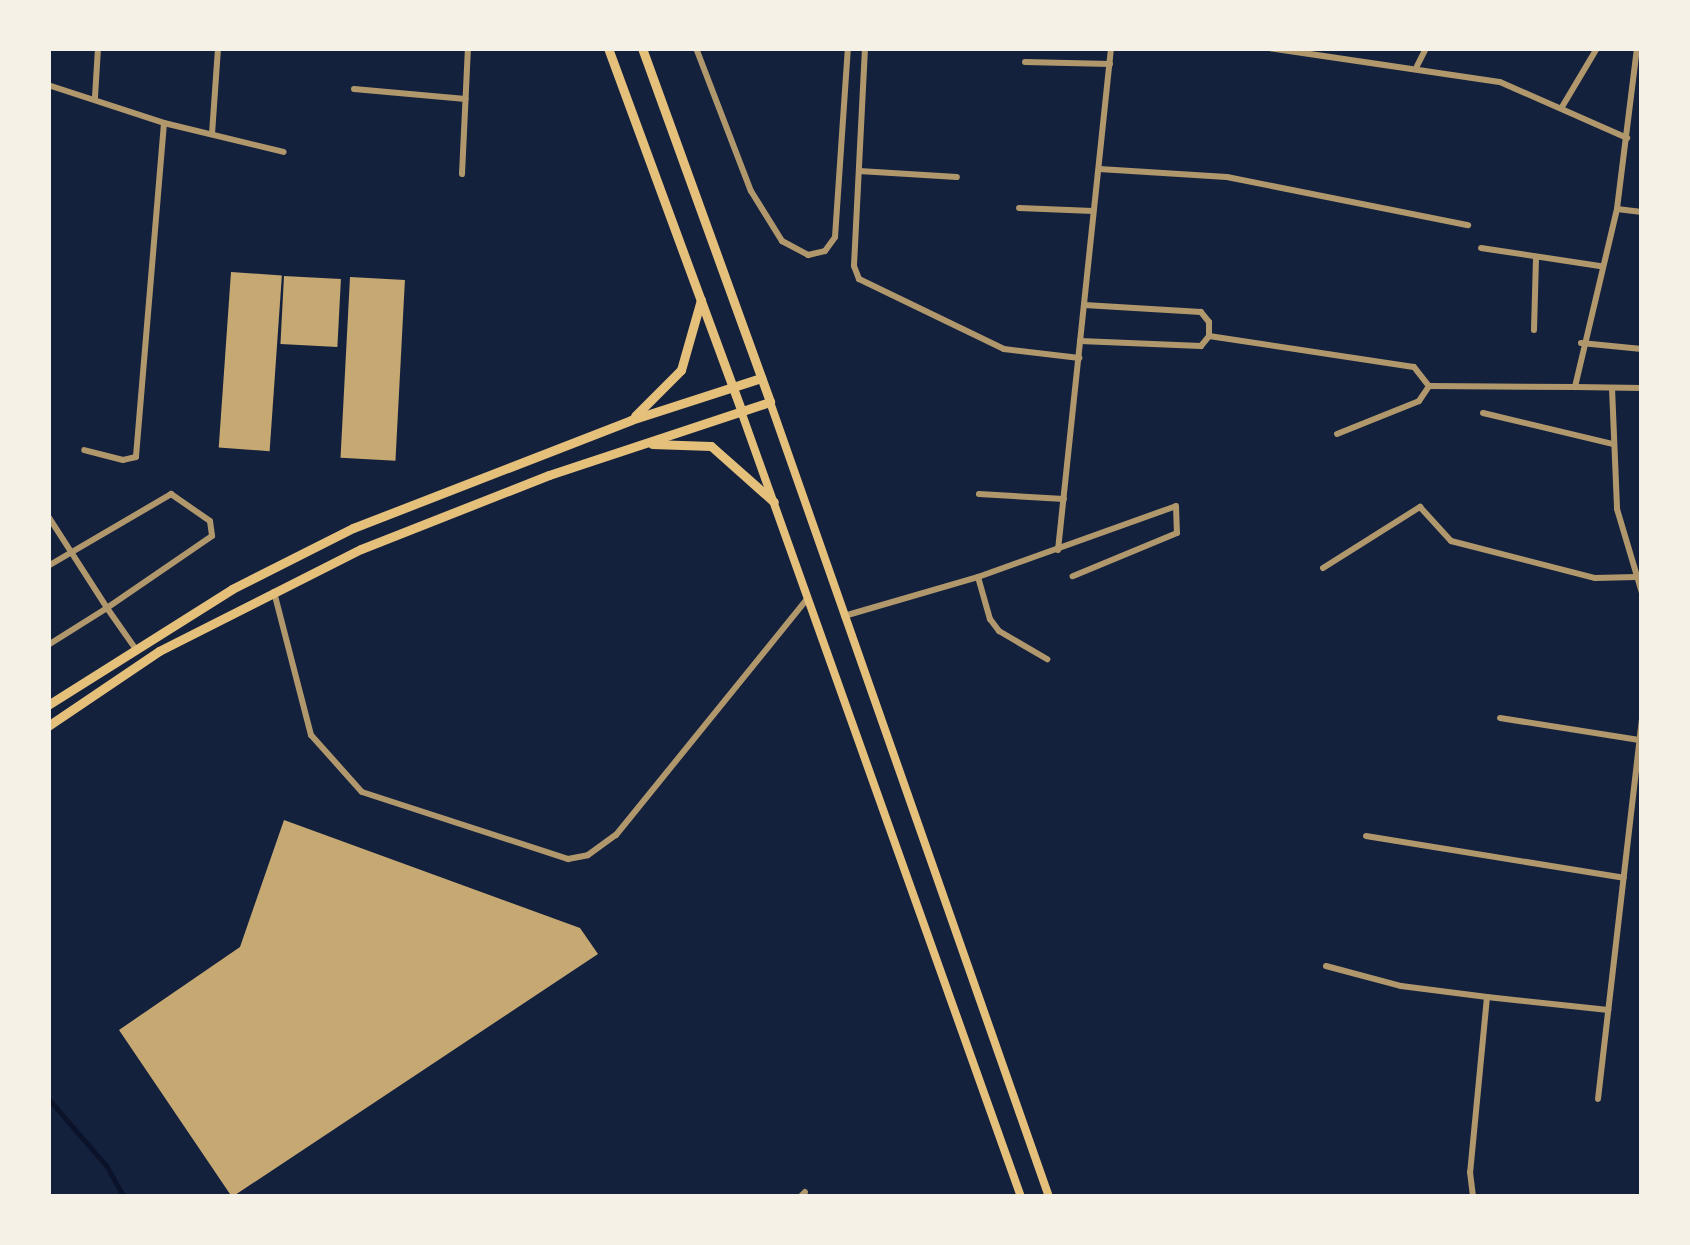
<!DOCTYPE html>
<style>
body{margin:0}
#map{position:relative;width:1690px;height:1245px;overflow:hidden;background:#14213d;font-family:"Open Sans",sans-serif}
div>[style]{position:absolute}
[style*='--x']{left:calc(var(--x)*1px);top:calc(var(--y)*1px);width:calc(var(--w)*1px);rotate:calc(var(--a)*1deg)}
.stream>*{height:4.5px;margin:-2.25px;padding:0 2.25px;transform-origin:2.25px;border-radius:2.25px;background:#0b132b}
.building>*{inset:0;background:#c6a872;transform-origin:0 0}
.minor>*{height:6px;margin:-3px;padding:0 3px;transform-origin:3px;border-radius:3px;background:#b1986c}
.secondary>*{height:8px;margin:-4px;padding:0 4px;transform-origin:4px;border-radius:4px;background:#e5c07b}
.primary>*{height:9px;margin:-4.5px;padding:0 4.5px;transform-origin:4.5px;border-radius:4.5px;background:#e5c07b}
.trunk>*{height:9px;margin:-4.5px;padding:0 4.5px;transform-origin:4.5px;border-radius:4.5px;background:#e5c07b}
span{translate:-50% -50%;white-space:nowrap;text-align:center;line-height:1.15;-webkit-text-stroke:10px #f6f1e7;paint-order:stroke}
.frame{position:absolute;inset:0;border:51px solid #f6f1e7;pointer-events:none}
</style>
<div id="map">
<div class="stream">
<div style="--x:48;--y:1098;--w:90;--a:49.1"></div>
<div style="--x:107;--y:1166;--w:35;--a:61"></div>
</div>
<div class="building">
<div style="left:231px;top:272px;width:51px;height:176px;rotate:4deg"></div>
<div style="left:284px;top:276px;width:57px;height:68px;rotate:3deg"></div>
<div style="left:350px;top:277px;width:55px;height:181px;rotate:3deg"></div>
<div style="clip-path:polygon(284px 820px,580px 928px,598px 954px,232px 1197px,119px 1030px,240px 947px)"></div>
</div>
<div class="minor">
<div style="--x:696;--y:48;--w:153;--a:69"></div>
<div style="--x:751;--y:191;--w:59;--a:58.2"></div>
<div style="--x:782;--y:241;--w:30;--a:28"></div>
<div style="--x:808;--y:255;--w:17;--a:-13"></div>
<div style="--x:825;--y:251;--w:17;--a:-54"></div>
<div style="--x:835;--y:237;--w:189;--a:-86.1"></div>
<div style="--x:865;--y:48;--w:218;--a:92.9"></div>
<div style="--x:854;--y:266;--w:14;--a:69"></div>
<div style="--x:859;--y:279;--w:161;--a:25.8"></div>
<div style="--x:1004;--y:349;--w:76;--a:6.8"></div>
<div style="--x:1269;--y:48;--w:233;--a:8.4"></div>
<div style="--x:1500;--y:82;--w:139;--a:23.8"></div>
<div style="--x:1637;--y:48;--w:162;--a:97.1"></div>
<div style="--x:1617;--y:209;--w:183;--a:103.3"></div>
<div style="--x:1575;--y:387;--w:67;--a:0.9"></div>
<div style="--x:1025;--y:62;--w:85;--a:1.3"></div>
<div style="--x:1417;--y:66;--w:20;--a:-63"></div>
<div style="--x:48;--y:85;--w:122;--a:18.1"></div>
<div style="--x:164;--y:123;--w:335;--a:94.8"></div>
<div style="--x:136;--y:457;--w:13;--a:167"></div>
<div style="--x:123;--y:460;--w:40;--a:-165.6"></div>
<div style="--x:354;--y:89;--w:112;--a:5.1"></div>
<div style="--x:95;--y:97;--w:49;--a:-86.5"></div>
<div style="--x:1562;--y:107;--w:69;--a:-59.3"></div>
<div style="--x:164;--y:123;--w:123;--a:13.6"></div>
<div style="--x:212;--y:134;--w:86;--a:-86"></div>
<div style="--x:1099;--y:169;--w:128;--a:3.6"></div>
<div style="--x:1227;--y:177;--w:246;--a:11.3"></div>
<div style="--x:859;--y:171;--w:98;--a:3.5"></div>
<div style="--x:462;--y:174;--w:126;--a:-87.3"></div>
<div style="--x:1019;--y:208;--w:74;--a:2.3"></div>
<div style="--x:1617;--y:209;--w:25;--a:7"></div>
<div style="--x:1481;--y:248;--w:120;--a:8.6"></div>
<div style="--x:1534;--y:330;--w:72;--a:-88.4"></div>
<div style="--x:1209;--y:336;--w:207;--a:8.6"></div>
<div style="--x:1414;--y:367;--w:24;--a:52"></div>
<div style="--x:1080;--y:341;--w:121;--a:2.4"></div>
<div style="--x:1201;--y:346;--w:13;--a:-51"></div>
<div style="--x:1209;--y:336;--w:14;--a:-90"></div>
<div style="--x:1209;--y:322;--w:13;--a:-129"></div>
<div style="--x:1201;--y:312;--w:117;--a:-176.6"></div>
<div style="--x:1581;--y:343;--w:61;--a:5.6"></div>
<div style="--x:1429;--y:386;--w:146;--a:0.4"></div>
<div style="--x:1612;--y:388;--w:121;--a:87.6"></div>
<div style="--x:1617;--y:509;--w:88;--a:73.4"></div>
<div style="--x:1483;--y:413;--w:134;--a:13.4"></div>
<div style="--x:1337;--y:434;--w:88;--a:-21.9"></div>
<div style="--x:1419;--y:401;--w:18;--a:-56"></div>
<div style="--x:979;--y:494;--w:85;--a:3.4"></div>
<div style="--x:48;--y:516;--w:109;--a:57.3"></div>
<div style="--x:107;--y:608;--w:70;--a:147.9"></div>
<div style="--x:1058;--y:550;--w:505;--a:-83.97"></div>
<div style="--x:48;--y:566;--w:143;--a:-30.3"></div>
<div style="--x:171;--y:494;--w:47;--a:34.7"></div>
<div style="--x:210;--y:521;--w:15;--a:82"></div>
<div style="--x:212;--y:536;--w:127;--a:145.6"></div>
<div style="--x:107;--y:608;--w:49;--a:55"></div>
<div style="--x:1323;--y:568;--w:115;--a:-32.2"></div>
<div style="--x:1420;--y:507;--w:46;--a:47.6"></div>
<div style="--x:1451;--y:541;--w:149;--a:14.4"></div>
<div style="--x:1595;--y:578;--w:41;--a:-1.4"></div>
<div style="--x:978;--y:577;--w:44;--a:74.1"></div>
<div style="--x:990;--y:619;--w:15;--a:53"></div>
<div style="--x:999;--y:631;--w:56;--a:30.3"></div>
<div style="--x:274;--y:592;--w:148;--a:75.5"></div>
<div style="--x:311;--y:735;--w:76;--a:48.2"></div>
<div style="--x:362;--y:792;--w:217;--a:18"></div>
<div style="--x:568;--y:859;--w:20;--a:-11"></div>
<div style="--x:588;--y:855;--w:34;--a:-36"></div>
<div style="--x:616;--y:835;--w:305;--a:-51"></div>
<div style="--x:844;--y:616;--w:140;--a:-16.2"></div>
<div style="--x:978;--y:577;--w:210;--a:-19.7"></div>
<div style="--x:1176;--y:506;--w:27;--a:88"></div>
<div style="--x:1177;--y:533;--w:113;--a:157.5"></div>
<div style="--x:1500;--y:718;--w:141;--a:9"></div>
<div style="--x:1366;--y:836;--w:261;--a:9.2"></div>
<div style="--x:1326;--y:966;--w:78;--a:14.9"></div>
<div style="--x:1401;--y:986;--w:87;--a:7.3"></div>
<div style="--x:1487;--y:997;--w:176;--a:95.5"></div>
<div style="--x:1470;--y:1172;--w:25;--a:83"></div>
<div style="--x:1487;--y:997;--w:122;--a:6.1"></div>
<div style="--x:1598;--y:1099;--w:384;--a:-83.4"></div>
<div style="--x:800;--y:1197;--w:7;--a:-45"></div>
</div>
<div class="secondary">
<div style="--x:770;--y:402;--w:843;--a:70.66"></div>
<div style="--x:741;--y:411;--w:834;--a:70.39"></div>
</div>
<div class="primary">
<div style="--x:608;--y:48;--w:385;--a:69.8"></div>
<div style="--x:642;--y:48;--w:376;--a:70.1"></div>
</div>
<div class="trunk">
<div style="--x:635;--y:416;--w:65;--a:-45"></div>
<div style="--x:681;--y:370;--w:73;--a:-74.1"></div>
<div style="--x:652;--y:444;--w:59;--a:1.9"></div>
<div style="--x:711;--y:446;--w:84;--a:41.6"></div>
<div style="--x:48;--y:705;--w:218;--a:-32.2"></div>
<div style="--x:232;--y:589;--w:136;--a:-26.8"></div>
<div style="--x:353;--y:528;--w:298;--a:-21.2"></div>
<div style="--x:631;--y:420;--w:137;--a:-17.9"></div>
<div style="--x:48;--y:726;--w:134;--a:-34"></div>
<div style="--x:159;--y:651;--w:226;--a:-26.8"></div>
<div style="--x:361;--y:549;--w:202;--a:-21.5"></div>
<div style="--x:549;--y:475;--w:233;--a:-18.3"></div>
</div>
<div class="frame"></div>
</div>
